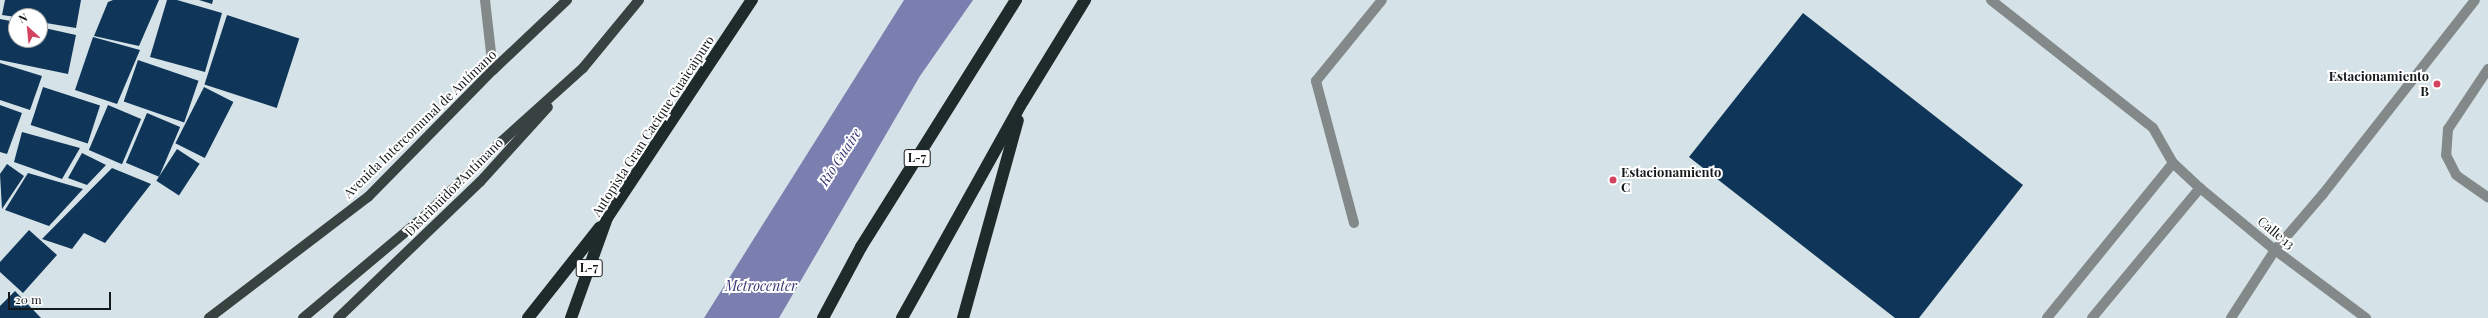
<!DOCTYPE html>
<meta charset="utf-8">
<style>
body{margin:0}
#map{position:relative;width:2488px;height:318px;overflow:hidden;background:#d5e3e8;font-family:"Playfair Display",serif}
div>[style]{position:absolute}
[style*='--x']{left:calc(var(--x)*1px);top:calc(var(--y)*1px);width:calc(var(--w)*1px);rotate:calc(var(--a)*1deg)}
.water>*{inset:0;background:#7a7fb0}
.building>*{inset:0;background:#0f3658;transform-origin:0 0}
.minor>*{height:10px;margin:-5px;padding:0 5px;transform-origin:5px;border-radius:5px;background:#838988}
.major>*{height:10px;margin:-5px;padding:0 5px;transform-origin:5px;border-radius:5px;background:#384341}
.highway>*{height:12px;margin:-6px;padding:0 6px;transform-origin:6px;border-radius:6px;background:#1f2b2a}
.dots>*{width:11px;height:11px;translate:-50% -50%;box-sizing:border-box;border:2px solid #fff;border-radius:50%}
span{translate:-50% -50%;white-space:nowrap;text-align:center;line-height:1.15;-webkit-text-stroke:4px #fff;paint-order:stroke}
.shield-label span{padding:1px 3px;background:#fff;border:1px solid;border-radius:3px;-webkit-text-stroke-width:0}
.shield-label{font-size:12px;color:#13181a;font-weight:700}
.poi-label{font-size:13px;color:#13181a;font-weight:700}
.right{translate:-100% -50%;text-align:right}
.left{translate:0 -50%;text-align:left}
.street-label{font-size:13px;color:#13181a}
.water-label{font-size:14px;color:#363674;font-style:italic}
.north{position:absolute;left:8px;top:8px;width:40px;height:40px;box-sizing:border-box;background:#fff;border:1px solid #a1a3a3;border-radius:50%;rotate:333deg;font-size:11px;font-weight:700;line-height:16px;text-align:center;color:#13181a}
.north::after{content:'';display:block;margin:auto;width:14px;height:18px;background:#d3435e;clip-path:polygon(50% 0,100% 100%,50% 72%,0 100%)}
.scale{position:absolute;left:8px;top:292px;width:103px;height:18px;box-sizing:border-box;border:2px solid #13181a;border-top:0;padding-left:5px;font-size:12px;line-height:14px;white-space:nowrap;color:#13181a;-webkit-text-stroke:3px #fff;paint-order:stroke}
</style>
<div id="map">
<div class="water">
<div style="clip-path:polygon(904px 0,973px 0,920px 76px,779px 318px,704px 318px)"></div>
</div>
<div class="building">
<div style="clip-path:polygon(5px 0,81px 0,76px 28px,40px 22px,40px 16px,16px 17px,2px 15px)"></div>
<div style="clip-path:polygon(113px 0,159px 0,139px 46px,94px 36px,108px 2px)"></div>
<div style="clip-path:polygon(167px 0,177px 0,222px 13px,205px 72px,150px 57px)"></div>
<div style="clip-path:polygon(199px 0,213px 0,212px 4px)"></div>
<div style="clip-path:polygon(1803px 13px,2023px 185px,1919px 318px,1895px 318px,1689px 157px)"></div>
<div style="left:227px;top:15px;width:76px;height:73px;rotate:18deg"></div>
<div style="clip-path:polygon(0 19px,16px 22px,16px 40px,40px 40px,40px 27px,76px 35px,68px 74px,0 60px)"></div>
<div style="clip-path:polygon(93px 37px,140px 50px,117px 104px,75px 90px)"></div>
<div style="left:138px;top:60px;width:64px;height:44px;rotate:19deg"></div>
<div style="clip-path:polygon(0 63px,42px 76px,30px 110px,0 100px)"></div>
<div style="left:43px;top:87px;width:60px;height:40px;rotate:18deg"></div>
<div style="left:204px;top:87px;width:33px;height:63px;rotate:27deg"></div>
<div style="clip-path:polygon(0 105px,22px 113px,7px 154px,0 152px)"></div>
<div style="left:108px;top:105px;width:36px;height:49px;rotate:23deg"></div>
<div style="left:147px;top:113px;width:36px;height:54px;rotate:23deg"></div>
<div style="clip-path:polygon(22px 132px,80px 148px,62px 179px,14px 162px)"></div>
<div style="left:177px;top:149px;width:27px;height:38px;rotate:33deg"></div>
<div style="clip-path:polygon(82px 153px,106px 165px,87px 185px,68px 178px)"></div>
<div style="clip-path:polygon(7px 164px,24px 176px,2px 209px,0 174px)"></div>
<div style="clip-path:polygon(112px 168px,151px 184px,105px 243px,84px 233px,72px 249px,42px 239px)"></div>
<div style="clip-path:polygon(28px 173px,83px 189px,49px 226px,5px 210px)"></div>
<div style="clip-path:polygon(29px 230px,57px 255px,23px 293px,0 272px,0 262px)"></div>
<div style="clip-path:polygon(15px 291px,41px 318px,0 318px,0 306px)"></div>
</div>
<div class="minor">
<div style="--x:485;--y:0;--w:70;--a:83.5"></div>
<div style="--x:1991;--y:0;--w:206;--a:38.3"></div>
<div style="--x:2153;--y:128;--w:40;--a:60.3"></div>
<div style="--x:2173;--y:163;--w:37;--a:43"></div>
<div style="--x:2200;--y:188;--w:97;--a:39.6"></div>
<div style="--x:2275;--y:250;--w:114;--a:36.8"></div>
<div style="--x:2488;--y:69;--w:72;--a:123.7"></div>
<div style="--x:2448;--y:129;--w:26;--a:94"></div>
<div style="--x:2446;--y:155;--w:22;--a:63"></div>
<div style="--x:2456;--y:175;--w:39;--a:35"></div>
<div style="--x:1354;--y:223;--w:147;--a:-105"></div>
<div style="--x:1316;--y:81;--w:104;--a:-50.8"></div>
<div style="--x:2047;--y:318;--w:200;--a:-50.9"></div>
<div style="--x:2092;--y:318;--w:169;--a:-50.3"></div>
<div style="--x:2231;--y:318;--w:81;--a:-57.1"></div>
<div style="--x:2275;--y:250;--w:74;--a:-49.4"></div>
<div style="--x:2323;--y:194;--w:246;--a:-51.9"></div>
</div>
<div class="major">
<div style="--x:209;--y:318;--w:200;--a:-37.3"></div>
<div style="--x:368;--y:197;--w:178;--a:-45.5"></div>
<div style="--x:493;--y:70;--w:102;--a:-43.4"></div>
<div style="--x:303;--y:318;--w:163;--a:-40"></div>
<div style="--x:428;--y:213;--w:103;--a:-44.2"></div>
<div style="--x:502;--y:141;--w:109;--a:-42"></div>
<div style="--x:583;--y:68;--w:88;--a:-50.5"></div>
<div style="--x:338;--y:318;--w:197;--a:-43.8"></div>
<div style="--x:480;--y:182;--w:101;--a:-47.8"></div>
</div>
<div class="highway">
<div style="--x:528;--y:318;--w:116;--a:-51.6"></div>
<div style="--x:571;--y:318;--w:106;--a:-70.2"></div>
<div style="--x:607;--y:218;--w:262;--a:-56.4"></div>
<div style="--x:823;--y:318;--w:81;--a:-61.8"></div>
<div style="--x:861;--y:247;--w:292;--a:-57.9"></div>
<div style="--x:902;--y:318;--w:248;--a:-60.9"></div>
<div style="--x:1023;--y:101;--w:119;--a:-58.5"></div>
<div style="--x:963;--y:318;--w:205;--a:-74.5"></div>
</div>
<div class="dots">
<div style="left:2437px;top:84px;background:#d3435e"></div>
<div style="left:1613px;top:180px;background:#d3435e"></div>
</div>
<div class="shield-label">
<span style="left:917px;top:158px">L-7</span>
<span style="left:589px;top:268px">L-7</span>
</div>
<div class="poi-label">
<span class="right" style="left:2429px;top:84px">Estacionamiento<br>B</span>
<span class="left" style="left:1621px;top:180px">Estacionamiento<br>C</span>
</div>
<div class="street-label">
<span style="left:420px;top:124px;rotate:-44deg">Avenida Intercomunal de Antímano</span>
<span style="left:653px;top:126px;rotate:-57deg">Autopista Gran Cacique Guaicaipuro</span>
<span style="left:454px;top:187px;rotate:-45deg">Distribuidor Antímano</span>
<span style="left:2276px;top:233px;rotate:39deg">Calle 13</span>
</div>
<div class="water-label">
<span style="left:840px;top:157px;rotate:-57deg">Río Guaire</span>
<span style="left:761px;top:286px">Metrocenter</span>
</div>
<div class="north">N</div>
<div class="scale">20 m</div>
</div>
